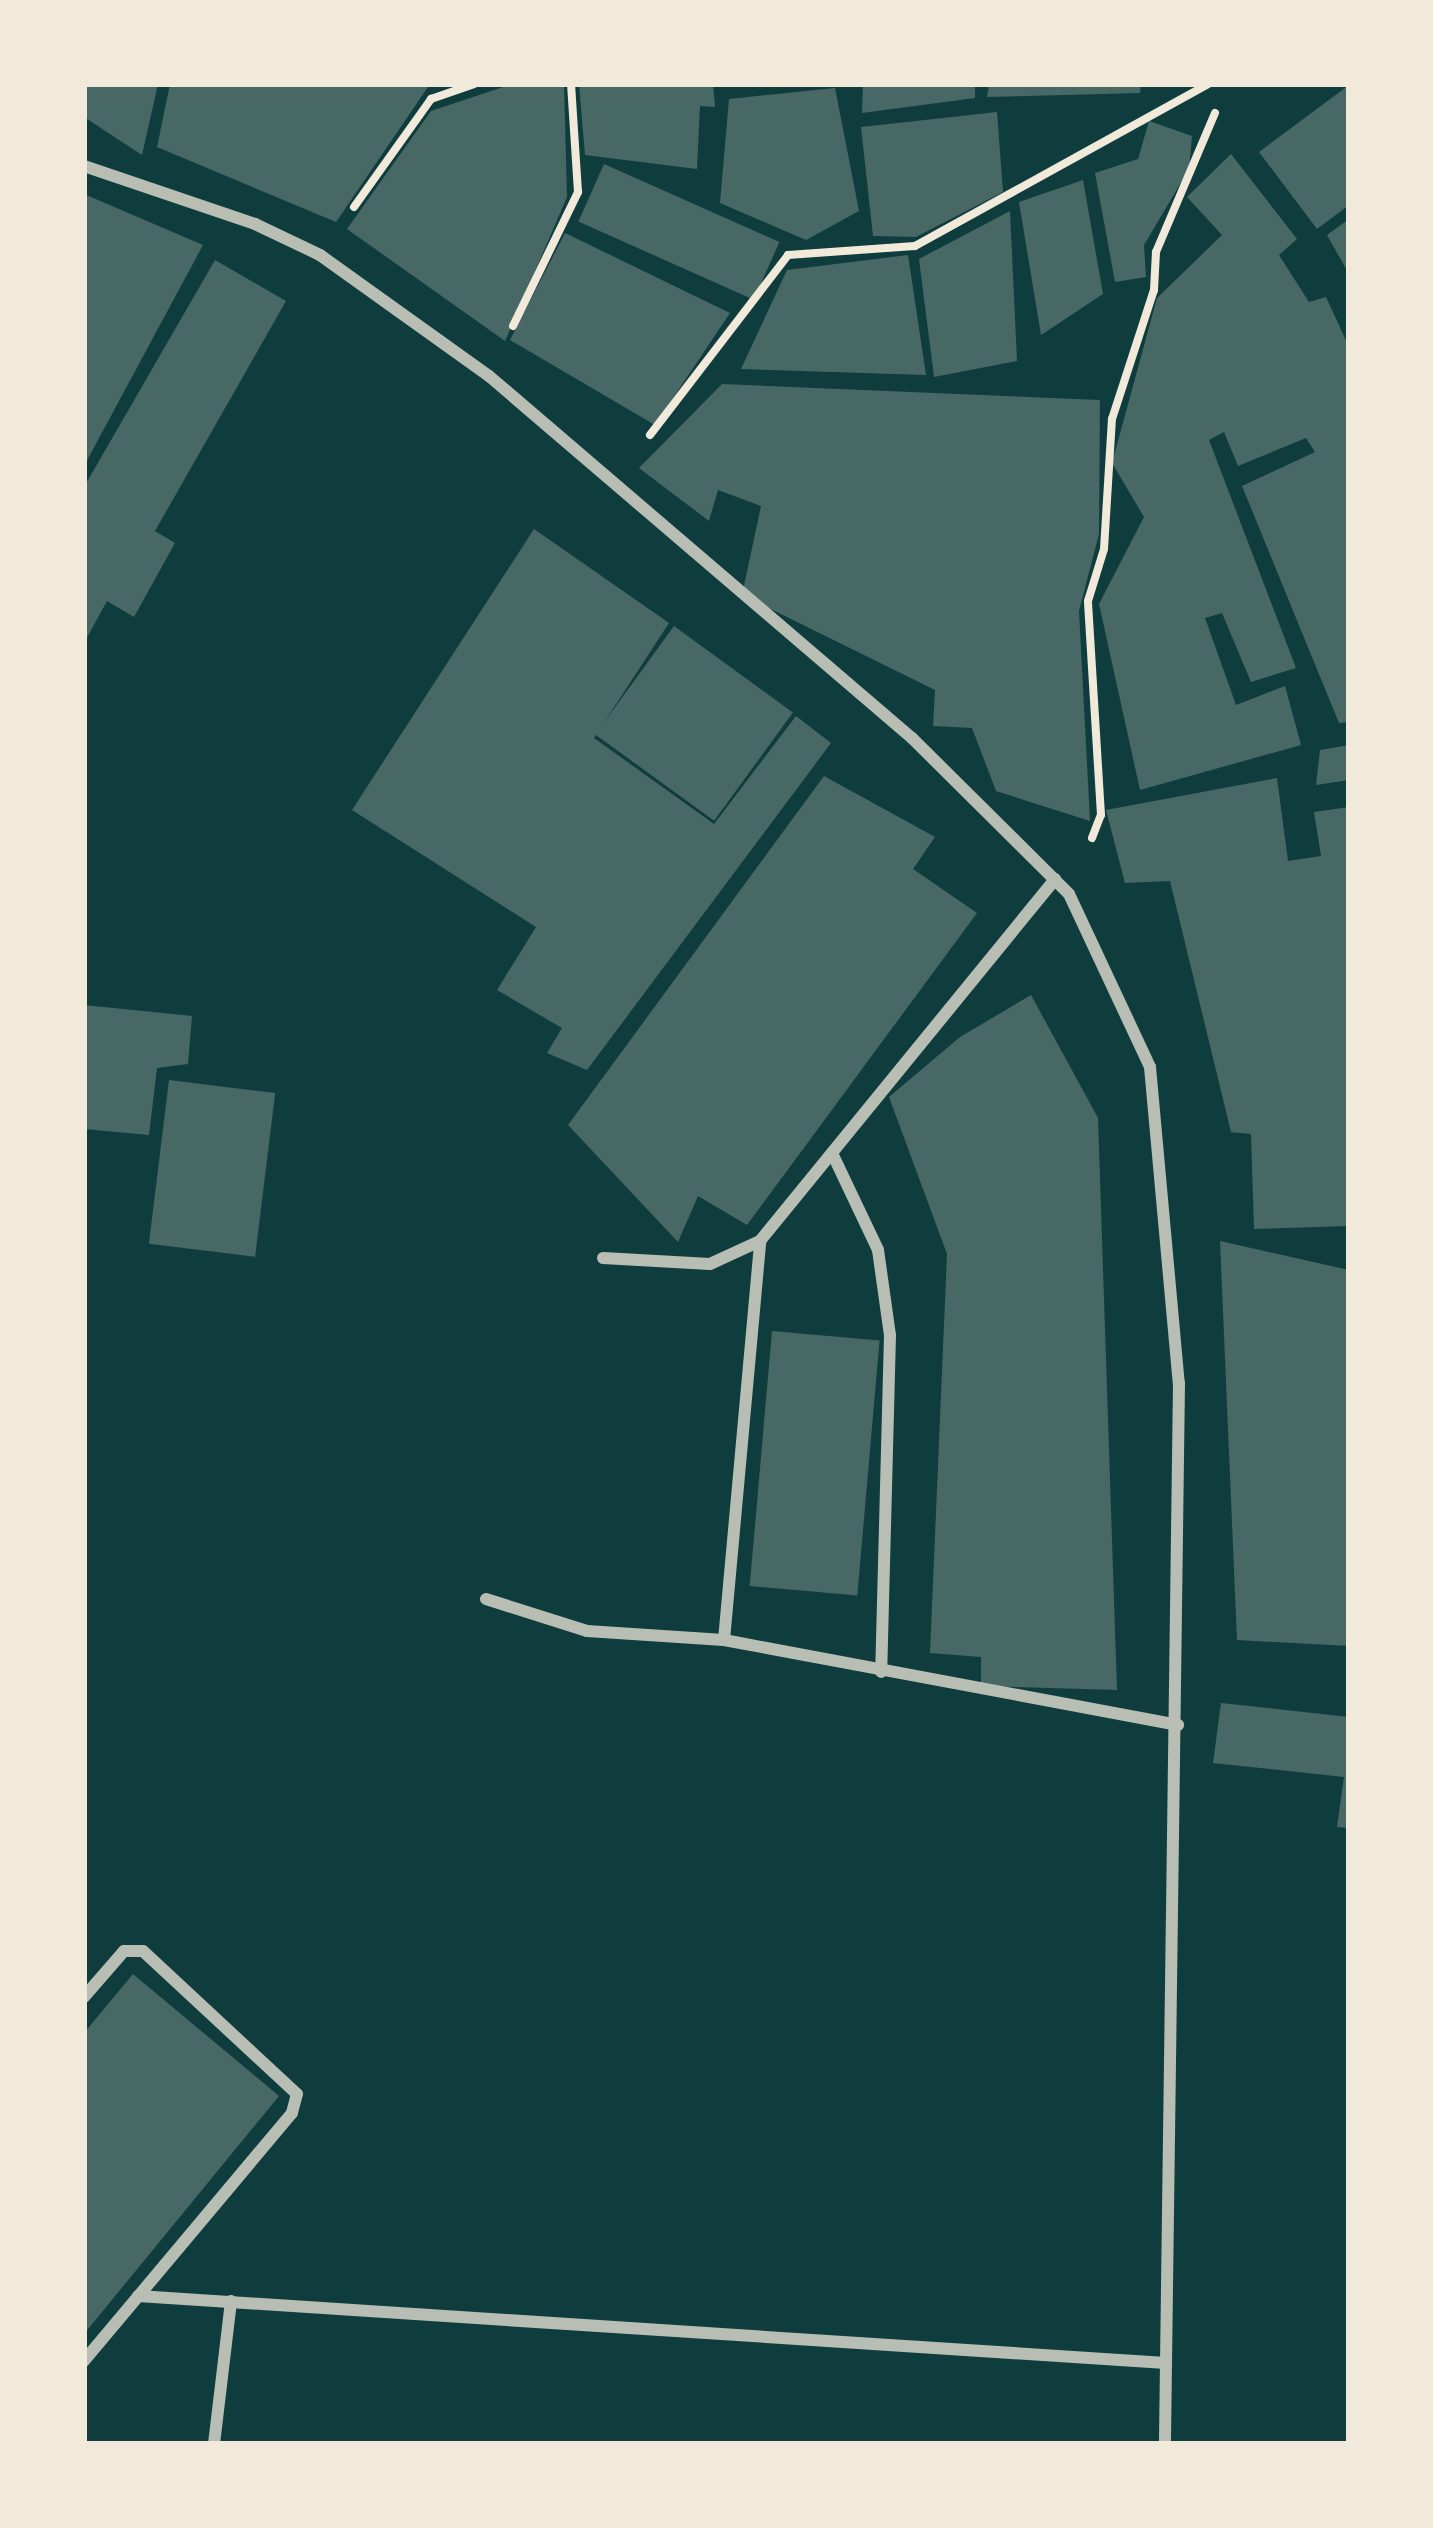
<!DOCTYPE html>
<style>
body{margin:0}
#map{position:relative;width:1433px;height:2528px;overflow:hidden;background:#0f3d3e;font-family:"Fira Sans",sans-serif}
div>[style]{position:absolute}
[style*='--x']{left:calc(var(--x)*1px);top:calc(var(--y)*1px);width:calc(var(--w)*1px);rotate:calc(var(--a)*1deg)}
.building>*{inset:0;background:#486865;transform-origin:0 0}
.path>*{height:8px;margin:-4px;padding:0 4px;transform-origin:4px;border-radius:4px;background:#f1e9da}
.minor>*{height:12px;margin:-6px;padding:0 6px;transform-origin:6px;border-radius:6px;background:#b8beb3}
span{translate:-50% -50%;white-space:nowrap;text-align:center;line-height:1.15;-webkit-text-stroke:9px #f1e9da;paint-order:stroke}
.frame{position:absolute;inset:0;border:87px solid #f1e9da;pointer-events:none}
</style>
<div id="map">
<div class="building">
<div style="clip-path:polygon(84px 84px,158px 84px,142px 155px,84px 117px)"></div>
<div style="clip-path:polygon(170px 84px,430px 84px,336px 222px,157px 147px)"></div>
<div style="clip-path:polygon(512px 84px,564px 84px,567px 197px,505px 341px,347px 229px,431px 111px)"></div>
<div style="clip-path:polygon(579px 84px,713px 84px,715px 107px,700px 106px,697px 169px,585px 155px)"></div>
<div style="clip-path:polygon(863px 84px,975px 84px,975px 98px,862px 113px)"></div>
<div style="clip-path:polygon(989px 84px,1141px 84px,1140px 93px,987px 97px)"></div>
<div style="clip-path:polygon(1349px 85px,1349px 205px,1317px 229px,1259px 152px)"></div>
<div style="clip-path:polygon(835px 88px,859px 211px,806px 240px,720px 203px,729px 99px)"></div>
<div style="clip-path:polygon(997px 112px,1003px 192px,916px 237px,873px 236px,861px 127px)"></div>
<div style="clip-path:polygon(1149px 121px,1192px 136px,1189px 169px,1144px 245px,1146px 277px,1115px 282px,1095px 173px,1138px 159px)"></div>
<div style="clip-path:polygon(1231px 154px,1297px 239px,1279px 255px,1309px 302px,1326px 297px,1349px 347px,1349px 722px,1339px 723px,1242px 486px,1315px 452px,1306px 438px,1238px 466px,1224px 432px,1209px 440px,1296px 668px,1251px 682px,1222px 613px,1205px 618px,1236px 705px,1285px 686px,1301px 745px,1140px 790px,1099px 604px,1144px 517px,1112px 463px,1157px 298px,1222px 235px,1187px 197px)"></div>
<div style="left:604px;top:164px;width:192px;height:63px;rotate:24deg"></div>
<div style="clip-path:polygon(1083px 180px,1103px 294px,1041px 335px,1019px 202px)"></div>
<div style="clip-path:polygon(84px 194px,203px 245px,84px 466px)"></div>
<div style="clip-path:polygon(1010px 211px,1017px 361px,934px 377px,919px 259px)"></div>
<div style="clip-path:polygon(1349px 219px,1349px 274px,1327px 235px)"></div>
<div style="clip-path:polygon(565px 233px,730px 313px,655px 425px,510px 340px)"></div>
<div style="clip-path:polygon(908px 255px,926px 375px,741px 369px,787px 270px)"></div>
<div style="clip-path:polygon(215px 260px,286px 301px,155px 531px,175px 543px,134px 617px,107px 601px,84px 643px,84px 487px)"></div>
<div style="clip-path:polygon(722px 384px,1100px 400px,1099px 534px,1079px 611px,1090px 821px,996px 791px,972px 728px,933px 726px,935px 690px,742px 595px,761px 506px,718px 490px,709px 521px,639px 468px)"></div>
<div style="clip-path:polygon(534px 529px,669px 623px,594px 738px,714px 824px,796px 716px,831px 743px,587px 1070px,547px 1053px,562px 1028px,497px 990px,536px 927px,352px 810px)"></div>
<div style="left:674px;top:626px;width:147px;height:134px;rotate:36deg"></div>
<div style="clip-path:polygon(1349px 745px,1349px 780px,1316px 785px,1320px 750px)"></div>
<div style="clip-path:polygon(824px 776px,935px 837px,913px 869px,977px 913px,747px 1225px,698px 1196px,678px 1242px,568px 1125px)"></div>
<div style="clip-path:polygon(1277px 778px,1288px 861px,1321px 856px,1314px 812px,1349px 807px,1349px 1226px,1254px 1229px,1251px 1134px,1231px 1132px,1170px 881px,1125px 883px,1106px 810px)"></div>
<div style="clip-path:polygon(1031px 995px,1098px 1118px,1117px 1690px,981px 1686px,981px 1657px,930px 1653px,947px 1254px,889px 1097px,960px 1037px)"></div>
<div style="clip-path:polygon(84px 1005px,192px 1016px,188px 1064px,157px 1068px,149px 1135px,84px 1129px)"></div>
<div style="left:169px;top:1080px;width:107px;height:165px;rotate:7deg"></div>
<div style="clip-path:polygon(1220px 1241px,1349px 1270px,1349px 1646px,1237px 1640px)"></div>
<div style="left:772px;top:1331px;width:108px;height:256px;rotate:5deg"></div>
<div style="clip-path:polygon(1221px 1703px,1349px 1717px,1349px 1828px,1337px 1827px,1344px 1777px,1213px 1763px)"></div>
<div style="clip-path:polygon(133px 1974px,279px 2096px,84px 2334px,84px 2033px)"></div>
</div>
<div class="path">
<div style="--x:354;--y:207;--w:133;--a:-54.5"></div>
<div style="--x:431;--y:99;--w:46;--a:-19.2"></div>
<div style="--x:513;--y:326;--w:149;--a:-64.1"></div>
<div style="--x:578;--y:192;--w:108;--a:-93.7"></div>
<div style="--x:650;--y:435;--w:227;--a:-52.5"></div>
<div style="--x:788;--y:255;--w:127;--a:-4.1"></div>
<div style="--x:915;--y:246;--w:335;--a:-28.9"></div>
<div style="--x:1092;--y:838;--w:25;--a:-69"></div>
<div style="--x:1101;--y:815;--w:214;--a:-93.5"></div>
<div style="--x:1088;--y:601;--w:54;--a:-72.9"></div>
<div style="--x:1104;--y:549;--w:130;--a:-86.5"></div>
<div style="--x:1112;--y:419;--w:136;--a:-72"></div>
<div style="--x:1154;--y:290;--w:38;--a:-87"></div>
<div style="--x:1156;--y:252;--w:151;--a:-67"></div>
</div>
<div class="minor">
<div style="--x:84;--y:166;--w:181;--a:18.7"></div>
<div style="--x:255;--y:224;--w:72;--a:25.5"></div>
<div style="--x:320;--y:255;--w:208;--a:35.6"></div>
<div style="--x:489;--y:376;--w:557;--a:40.56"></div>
<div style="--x:912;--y:738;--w:221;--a:44.8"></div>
<div style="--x:1069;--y:894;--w:191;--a:64.9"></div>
<div style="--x:1150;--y:1067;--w:317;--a:84.8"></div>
<div style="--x:1179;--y:1383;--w:1061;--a:90.76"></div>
<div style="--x:832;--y:1153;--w:107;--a:64.6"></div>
<div style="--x:878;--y:1250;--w:86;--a:82"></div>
<div style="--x:890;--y:1335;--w:337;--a:91.5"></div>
<div style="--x:603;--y:1258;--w:107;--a:3.2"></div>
<div style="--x:710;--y:1264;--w:55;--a:-24.7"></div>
<div style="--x:760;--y:1241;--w:467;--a:-50.8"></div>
<div style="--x:486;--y:1599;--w:106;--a:17.6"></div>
<div style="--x:587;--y:1631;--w:137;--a:3.8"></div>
<div style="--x:724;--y:1640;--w:462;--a:10.6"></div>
<div style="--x:724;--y:1640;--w:401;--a:-84.8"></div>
<div style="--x:84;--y:1997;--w:61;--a:-49"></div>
<div style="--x:124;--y:1951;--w:19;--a:0"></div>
<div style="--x:143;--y:1951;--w:210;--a:42.9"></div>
<div style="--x:297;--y:2094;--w:20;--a:105"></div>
<div style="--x:292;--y:2113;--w:324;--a:130"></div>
<div style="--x:138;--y:2296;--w:1030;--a:3.73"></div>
<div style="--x:214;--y:2444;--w:144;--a:-83.2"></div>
</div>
<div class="frame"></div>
</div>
